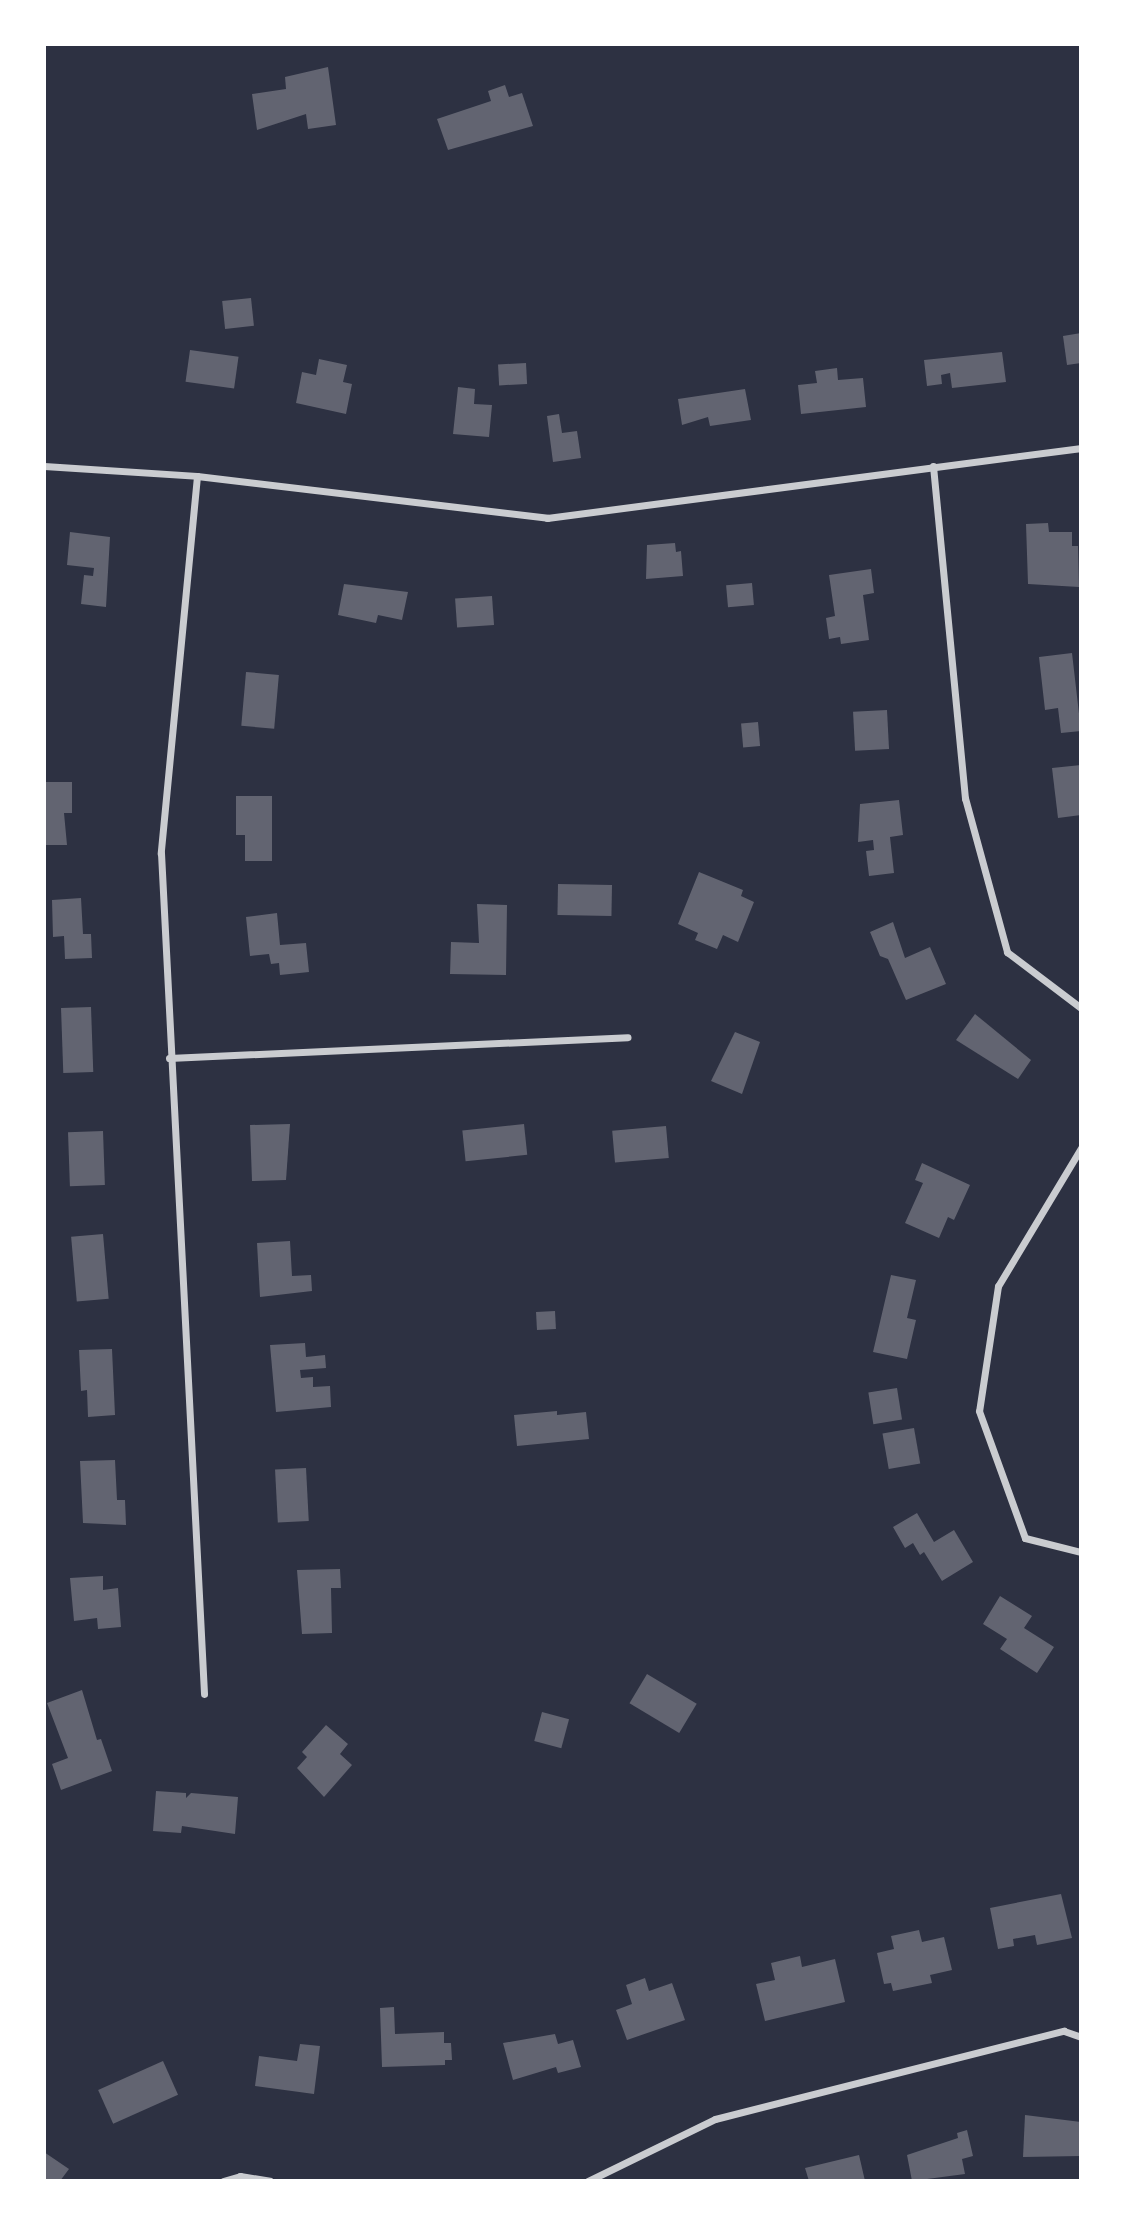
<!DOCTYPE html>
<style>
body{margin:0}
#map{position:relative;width:1125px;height:2225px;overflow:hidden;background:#2d3142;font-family:"Asap Condensed",sans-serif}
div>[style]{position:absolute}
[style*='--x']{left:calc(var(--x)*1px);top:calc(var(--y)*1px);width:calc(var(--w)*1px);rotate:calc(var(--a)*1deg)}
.building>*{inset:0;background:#626471;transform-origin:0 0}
.minor>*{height:7px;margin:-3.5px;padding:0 3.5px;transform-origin:3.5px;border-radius:3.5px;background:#caccd0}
span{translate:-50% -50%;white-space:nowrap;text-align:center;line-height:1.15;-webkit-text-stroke:6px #fff;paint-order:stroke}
.frame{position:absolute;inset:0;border:46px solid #fff;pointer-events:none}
</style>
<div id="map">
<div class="building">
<div style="clip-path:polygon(328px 67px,336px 125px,308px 129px,306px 114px,257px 130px,252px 94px,286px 89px,285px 77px)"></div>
<div style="clip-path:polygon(505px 85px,509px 97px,522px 93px,533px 126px,448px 150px,437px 119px,491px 101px,488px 91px)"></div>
<div style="left:251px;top:298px;width:28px;height:29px;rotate:84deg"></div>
<div style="clip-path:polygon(1081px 333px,1081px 363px,1067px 365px,1063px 336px)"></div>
<div style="left:190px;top:350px;width:49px;height:32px;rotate:8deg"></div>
<div style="clip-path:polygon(1002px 352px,1006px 382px,952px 388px,950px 373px,941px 375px,942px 384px,927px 386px,924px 360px)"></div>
<div style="clip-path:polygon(319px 359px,347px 365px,343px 382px,352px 384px,346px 414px,296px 403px,302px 372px,316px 375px)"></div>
<div style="left:526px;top:363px;width:21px;height:28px;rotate:87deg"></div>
<div style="clip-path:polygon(837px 368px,838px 380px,863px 378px,866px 407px,801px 414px,798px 385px,817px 383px,815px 371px)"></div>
<div style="clip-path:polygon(458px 387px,475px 389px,474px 404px,492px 405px,489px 437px,453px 434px)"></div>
<div style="clip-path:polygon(745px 389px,751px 420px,710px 426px,708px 417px,682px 425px,678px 399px)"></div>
<div style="clip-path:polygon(559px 414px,562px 433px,577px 431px,581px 458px,553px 462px,547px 416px)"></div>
<div style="clip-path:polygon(1048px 523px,1049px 532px,1072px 532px,1072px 546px,1078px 546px,1079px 587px,1028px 584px,1026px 524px)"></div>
<div style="clip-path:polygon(70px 532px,110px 537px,106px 607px,81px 604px,84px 575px,93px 576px,94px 568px,67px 565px)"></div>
<div style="clip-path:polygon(675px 543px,676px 552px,681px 551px,683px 576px,646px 579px,647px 545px)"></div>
<div style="clip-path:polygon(871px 569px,874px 593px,863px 595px,869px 640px,841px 644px,840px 637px,829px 639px,826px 618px,835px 616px,829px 575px)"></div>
<div style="left:752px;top:583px;width:22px;height:26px;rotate:85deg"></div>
<div style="clip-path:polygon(344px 584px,408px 592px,402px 620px,378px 615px,376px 623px,338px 615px)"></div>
<div style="left:492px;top:596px;width:29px;height:37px;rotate:86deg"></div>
<div style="clip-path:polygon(1072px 653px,1081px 731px,1061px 733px,1058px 708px,1045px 710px,1039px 657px)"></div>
<div style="left:246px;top:672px;width:33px;height:54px;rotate:5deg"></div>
<div style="left:887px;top:710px;width:39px;height:34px;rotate:87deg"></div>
<div style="left:758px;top:722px;width:24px;height:17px;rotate:85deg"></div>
<div style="clip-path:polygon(1081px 765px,1081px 815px,1058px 818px,1052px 768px)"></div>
<div style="clip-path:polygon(44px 782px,72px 782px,72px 813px,64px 813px,67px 845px,44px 845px)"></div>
<div style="clip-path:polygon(236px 796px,272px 796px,272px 861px,245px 861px,245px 835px,236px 835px)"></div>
<div style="clip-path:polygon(899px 800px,903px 835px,890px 837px,894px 873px,869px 876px,866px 851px,874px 850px,873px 840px,858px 842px,860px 804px)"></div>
<div style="clip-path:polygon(699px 872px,743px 890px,741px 896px,754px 902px,738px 942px,723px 935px,717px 949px,695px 940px,698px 933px,678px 924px)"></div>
<div style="left:558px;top:884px;width:54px;height:31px;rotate:1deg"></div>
<div style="clip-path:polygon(81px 898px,83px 934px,91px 934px,92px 958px,65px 959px,64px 936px,53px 937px,52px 900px)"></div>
<div style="clip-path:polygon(477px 904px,507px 905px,506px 975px,450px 974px,451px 942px,479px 943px)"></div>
<div style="clip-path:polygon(277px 913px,280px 945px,306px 943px,309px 972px,280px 975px,279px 963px,271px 964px,269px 954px,250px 956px,246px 917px)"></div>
<div style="clip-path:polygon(893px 922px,905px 958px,930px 947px,946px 984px,906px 1000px,888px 959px,880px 956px,870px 932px)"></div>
<div style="left:91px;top:1007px;width:65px;height:30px;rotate:88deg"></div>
<div style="clip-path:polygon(975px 1014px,1031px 1060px,1018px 1079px,956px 1040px)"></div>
<div style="clip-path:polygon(735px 1032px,760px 1042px,742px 1094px,711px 1081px)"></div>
<div style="clip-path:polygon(290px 1124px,286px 1180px,252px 1181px,250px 1125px)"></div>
<div style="left:524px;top:1124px;width:31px;height:62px;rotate:84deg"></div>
<div style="left:666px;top:1126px;width:32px;height:54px;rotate:85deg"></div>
<div style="left:103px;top:1131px;width:54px;height:35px;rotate:88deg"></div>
<div style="clip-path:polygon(922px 1163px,970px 1185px,954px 1220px,948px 1217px,939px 1238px,905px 1223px,923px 1183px,915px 1180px)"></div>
<div style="left:103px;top:1234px;width:65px;height:32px;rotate:85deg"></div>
<div style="clip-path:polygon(290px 1241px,292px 1276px,311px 1275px,312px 1291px,260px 1297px,257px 1243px)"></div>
<div style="clip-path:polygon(891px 1275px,916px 1280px,907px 1318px,916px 1320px,907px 1359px,873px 1352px)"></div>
<div style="left:555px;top:1311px;width:18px;height:19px;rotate:87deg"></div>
<div style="clip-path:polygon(305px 1343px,306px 1357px,325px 1355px,326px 1368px,300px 1370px,301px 1378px,313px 1377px,313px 1387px,330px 1386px,331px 1407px,276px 1412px,270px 1345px)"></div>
<div style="clip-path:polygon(112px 1349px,115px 1415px,88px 1417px,87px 1390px,81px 1391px,79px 1350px)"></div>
<div style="left:897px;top:1388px;width:32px;height:29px;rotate:81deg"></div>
<div style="clip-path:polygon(557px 1411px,557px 1415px,586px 1412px,589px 1439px,517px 1446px,514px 1415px)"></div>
<div style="left:914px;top:1428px;width:36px;height:32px;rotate:80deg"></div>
<div style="clip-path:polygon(115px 1460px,117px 1500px,125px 1500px,126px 1525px,83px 1523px,80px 1461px)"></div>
<div style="left:306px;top:1468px;width:53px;height:31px;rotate:87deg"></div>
<div style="clip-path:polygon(917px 1513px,934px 1542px,954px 1530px,973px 1562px,942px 1581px,924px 1552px,920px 1555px,913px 1543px,905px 1548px,893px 1527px)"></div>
<div style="clip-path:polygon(340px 1569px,341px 1588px,331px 1588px,332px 1633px,302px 1634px,297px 1570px)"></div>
<div style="clip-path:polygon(103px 1576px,103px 1590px,118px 1588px,121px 1627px,98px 1629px,97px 1618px,74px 1621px,70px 1578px)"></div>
<div style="clip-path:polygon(1000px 1596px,1032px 1616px,1024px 1628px,1054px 1647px,1037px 1673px,1000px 1649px,1007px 1639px,983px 1624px)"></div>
<div style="left:647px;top:1674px;width:58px;height:34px;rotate:31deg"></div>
<div style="clip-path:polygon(82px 1690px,97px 1740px,101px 1739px,112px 1771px,61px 1790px,52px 1764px,68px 1758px,47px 1703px)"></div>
<div style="left:542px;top:1712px;width:28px;height:30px;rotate:15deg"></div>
<div style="clip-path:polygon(326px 1725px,348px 1744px,340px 1754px,352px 1765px,324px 1797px,297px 1768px,307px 1757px,302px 1752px)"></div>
<div style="clip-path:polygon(156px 1791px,186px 1793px,186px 1798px,191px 1793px,238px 1797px,235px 1834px,182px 1826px,181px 1833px,153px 1831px)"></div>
<div style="clip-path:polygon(1061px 1894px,1072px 1938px,1037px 1945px,1035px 1935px,1013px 1939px,1014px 1946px,998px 1949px,990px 1908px)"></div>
<div style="clip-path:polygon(919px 1930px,922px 1942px,944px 1937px,952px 1970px,930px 1975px,932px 1983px,893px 1991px,891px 1983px,884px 1984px,877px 1953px,894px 1949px,891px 1936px)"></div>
<div style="clip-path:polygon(800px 1956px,802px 1967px,835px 1959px,845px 2002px,765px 2021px,756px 1984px,775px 1980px,771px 1963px)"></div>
<div style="clip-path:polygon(645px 1978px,649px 1991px,672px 1983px,685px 2020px,627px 2040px,616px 2010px,632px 2004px,626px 1985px)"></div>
<div style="clip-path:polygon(394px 2007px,395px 2034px,444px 2032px,444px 2043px,451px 2043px,452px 2060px,445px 2060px,445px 2065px,382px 2067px,380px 2008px)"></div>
<div style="clip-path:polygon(555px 2034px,558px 2044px,573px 2040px,581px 2067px,558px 2073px,556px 2067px,513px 2080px,503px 2043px)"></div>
<div style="clip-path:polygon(300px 2044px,320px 2046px,314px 2094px,255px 2086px,259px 2056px,297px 2061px)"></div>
<div style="left:163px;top:2061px;width:37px;height:71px;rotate:66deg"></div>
<div style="clip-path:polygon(1025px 2115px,1081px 2122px,1081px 2156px,1023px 2157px)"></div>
<div style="clip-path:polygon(967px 2130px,973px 2156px,962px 2159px,965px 2174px,912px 2181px,907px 2155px,958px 2138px,957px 2133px)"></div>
<div style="clip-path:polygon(44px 2152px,69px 2169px,60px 2181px,44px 2181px)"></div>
<div style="clip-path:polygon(859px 2155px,865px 2181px,809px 2181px,805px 2168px)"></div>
</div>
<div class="minor">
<div style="--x:44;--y:466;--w:153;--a:3.7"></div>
<div style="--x:197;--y:476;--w:353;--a:6.8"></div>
<div style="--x:547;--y:518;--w:539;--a:-7.47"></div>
<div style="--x:933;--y:466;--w:334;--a:84.5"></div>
<div style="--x:965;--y:798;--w:160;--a:74.7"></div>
<div style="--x:1007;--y:952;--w:93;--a:37.1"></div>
<div style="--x:197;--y:476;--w:379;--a:95.5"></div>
<div style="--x:161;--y:853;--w:842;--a:87.07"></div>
<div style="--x:169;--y:1058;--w:459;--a:-2.6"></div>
<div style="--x:1081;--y:1148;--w:161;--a:121"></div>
<div style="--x:998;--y:1286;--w:126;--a:98.6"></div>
<div style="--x:979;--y:1411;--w:135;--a:70.1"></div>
<div style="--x:1025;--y:1538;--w:58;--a:14"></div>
<div style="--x:223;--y:2181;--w:18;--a:-16"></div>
<div style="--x:240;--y:2176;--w:30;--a:9"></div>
<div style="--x:588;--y:2181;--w:141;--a:-26"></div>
<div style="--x:715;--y:2119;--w:360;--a:-14.2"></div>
<div style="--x:1064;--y:2031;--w:18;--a:19"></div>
</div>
<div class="frame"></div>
</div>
